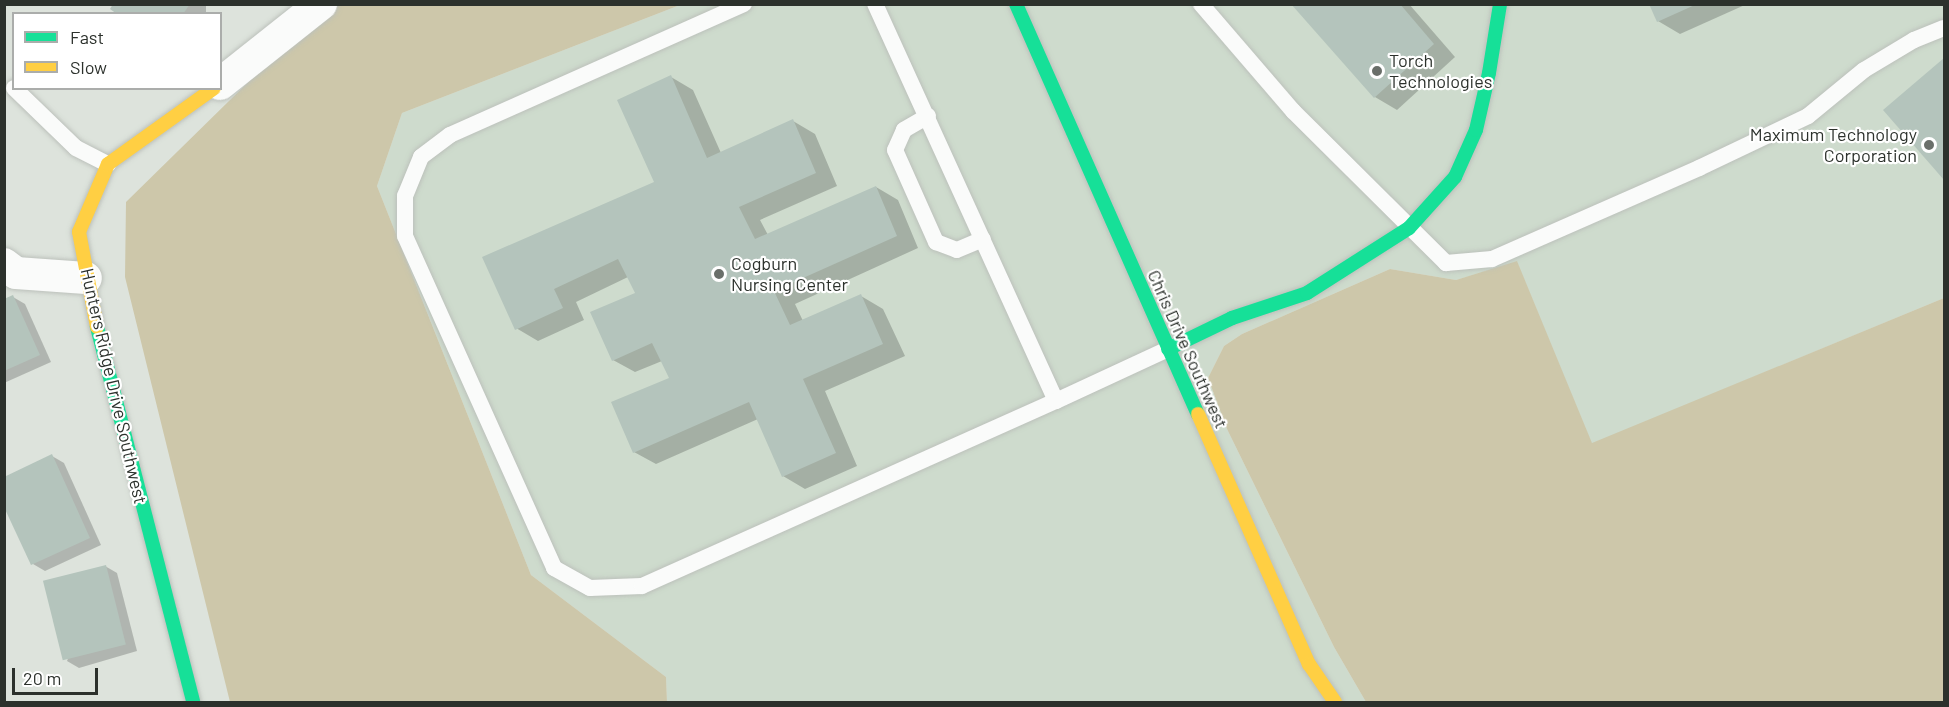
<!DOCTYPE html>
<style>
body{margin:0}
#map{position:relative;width:1949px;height:707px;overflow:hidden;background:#dde3dc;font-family:Barlow,sans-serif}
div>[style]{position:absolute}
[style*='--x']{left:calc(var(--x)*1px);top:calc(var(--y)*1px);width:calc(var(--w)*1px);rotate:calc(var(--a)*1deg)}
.built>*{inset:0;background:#cedbcd}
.green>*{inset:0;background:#cdc7aa}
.shadow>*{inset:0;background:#0003;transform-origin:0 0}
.building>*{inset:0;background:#b4c4bc;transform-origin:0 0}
.roads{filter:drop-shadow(0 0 2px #bcc1bb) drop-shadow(0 0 2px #bcc1bb)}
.lane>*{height:16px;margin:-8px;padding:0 8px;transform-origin:8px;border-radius:8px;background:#fafbfa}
.street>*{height:32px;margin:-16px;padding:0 16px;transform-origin:16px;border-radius:16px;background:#fafbfa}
.fast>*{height:14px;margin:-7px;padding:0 7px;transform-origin:7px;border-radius:7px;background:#16e098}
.slow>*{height:14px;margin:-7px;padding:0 7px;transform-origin:7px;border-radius:7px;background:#ffcf43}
.dots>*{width:16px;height:16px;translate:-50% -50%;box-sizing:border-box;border:3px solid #fff;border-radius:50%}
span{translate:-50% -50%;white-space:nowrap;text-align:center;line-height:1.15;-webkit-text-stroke:4.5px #fff;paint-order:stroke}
.poi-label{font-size:18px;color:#2c312c}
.left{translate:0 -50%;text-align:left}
.right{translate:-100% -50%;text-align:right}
.street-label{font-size:18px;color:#2c312c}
.frame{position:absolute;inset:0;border:6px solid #2c312c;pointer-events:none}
.legend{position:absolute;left:12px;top:12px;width:210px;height:78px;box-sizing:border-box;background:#fff;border:2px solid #abadab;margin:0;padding:8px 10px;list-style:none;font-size:18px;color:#2c312c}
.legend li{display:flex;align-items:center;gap:12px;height:30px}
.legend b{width:30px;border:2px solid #abadab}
.scale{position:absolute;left:12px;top:668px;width:86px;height:27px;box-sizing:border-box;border:3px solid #2c312c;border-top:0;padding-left:8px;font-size:18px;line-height:21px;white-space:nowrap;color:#2c312c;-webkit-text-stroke:4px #fff;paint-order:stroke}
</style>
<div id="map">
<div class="built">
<div style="clip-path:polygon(680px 5px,1944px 5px,1944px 298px,1592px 444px,1517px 262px,1456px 280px,1390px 269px,1242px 334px,1224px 346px,1208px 378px,1227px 429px,1334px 647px,1366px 702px,667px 702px,666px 677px,531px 575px,377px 186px,402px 113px)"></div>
</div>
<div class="green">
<div style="clip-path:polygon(327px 5px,680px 5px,402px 113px,377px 186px,531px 575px,666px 677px,667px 702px,230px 702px,125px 277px,126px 202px)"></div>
<div style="clip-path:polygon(1517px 261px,1592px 443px,1944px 298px,1944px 702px,1366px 702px,1334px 647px,1227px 429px,1208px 378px,1224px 346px,1242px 334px,1390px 269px,1456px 280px)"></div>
</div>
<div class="shadow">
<div style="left:114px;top:4px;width:92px;height:11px"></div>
<div style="clip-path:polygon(1293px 4px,1409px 4px,1455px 57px,1397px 110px,1375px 97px)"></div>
<div style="clip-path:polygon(1651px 4px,1747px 4px,1680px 34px,1658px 21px)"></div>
<div style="clip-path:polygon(1944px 60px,1944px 177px,1885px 110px)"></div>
<div style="clip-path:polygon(671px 77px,693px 90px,721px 153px,793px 121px,815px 134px,837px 186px,760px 220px,768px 235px,876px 187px,898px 200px,918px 248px,795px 304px,803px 321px,861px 296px,883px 309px,905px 356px,825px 391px,857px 466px,805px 489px,783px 476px,758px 419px,656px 464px,634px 452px,671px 379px,662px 361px,635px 372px,613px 360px,637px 294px,628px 277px,576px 302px,584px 320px,538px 341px,516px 328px,656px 183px)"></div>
<div style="clip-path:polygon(13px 297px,25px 304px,51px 362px,4px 383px,4px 301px)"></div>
<div style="clip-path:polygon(52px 456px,64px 463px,101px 545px,45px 571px,33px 564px)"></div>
<div style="clip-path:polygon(105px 566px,117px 573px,137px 651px,79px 668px,67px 661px)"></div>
</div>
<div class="building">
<div style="clip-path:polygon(113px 4px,190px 4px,183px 14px,117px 14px,110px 9px)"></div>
<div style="clip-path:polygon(1291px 4px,1400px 4px,1434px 44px,1374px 98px)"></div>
<div style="clip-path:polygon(1649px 4px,1697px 4px,1657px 22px)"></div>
<div style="clip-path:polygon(1944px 58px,1944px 180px,1883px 110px)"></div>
<div style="clip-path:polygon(671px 75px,707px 158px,793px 119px,816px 173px,739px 207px,755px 239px,876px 186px,897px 236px,774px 291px,790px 325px,861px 294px,883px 344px,803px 379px,836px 453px,782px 477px,749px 402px,633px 453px,611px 402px,669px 378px,652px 343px,612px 361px,590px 312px,635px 293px,618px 259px,554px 289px,563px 308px,515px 330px,482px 257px,654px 182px,617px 100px)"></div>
<div style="clip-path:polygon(13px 295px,40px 355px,4px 371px,4px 299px)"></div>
<div style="clip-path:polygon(52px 454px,90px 538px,31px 565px,4px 507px,4px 477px)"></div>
<div style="left:106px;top:565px;width:82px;height:65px;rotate:76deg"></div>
</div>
<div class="roads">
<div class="lane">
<div style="--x:744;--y:4;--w:322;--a:156"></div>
<div style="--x:450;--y:135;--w:36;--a:143"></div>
<div style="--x:421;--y:157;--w:42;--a:112.3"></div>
<div style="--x:405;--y:196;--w:40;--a:90"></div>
<div style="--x:405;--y:236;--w:364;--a:65.8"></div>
<div style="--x:554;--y:568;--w:41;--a:29.1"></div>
<div style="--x:590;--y:588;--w:52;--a:-2.2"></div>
<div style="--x:642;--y:586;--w:453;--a:-24.1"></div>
<div style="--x:1056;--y:401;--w:436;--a:-114.5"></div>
<div style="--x:1201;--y:4;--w:141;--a:49.3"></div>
<div style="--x:1293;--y:111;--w:216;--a:44.8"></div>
<div style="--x:1446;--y:263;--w:46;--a:-5"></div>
<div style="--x:1492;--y:259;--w:226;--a:-23.7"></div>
<div style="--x:1699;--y:168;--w:121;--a:-25.5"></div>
<div style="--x:1808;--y:116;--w:72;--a:-39.4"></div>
<div style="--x:1864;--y:70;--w:58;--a:-31"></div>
<div style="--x:1914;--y:40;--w:32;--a:-22"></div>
<div style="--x:14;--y:88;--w:86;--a:44.1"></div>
<div style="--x:76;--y:148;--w:36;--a:27"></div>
<div style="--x:928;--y:116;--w:28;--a:150"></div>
<div style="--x:904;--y:130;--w:22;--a:114"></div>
<div style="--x:895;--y:150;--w:101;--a:66"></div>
<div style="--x:936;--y:242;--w:22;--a:21"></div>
<div style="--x:957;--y:250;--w:28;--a:-23"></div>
<div style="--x:1056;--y:401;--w:123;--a:-24.9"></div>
</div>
<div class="street">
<div style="--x:220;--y:84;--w:129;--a:-38.4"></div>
<div style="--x:4;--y:264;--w:15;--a:37"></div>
<div style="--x:16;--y:273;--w:70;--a:4.1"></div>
</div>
<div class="fast">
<div style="--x:1016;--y:4;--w:449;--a:66.1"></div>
<div style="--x:97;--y:327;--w:387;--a:75.6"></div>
<div style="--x:1168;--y:349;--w:71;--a:-25.8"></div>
<div style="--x:1232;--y:318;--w:79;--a:-18.4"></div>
<div style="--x:1307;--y:293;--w:121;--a:-32.5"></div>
<div style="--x:1409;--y:228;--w:69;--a:-48"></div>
<div style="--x:1455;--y:177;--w:51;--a:-65.9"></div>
<div style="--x:1476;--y:130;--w:58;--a:-77.2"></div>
<div style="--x:1489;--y:73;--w:70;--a:-80.9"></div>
</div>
<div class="slow">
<div style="--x:97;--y:327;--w:97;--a:-100.7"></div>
<div style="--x:79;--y:232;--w:74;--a:-66.9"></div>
<div style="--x:108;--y:164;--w:130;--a:-35.6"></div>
<div style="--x:1198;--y:414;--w:274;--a:66.1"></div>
<div style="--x:1309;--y:664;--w:46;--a:55.6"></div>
</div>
</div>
<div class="dots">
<div style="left:1377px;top:71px;background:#6a6f6a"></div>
<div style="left:1929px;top:145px;background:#6a6f6a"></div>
<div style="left:719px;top:274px;background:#6a6f6a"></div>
</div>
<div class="poi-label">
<span class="left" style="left:1389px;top:71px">Torch<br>Technologies</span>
<span class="right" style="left:1917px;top:145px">Maximum Technology<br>Corporation</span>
<span class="left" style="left:731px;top:274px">Cogburn<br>Nursing Center</span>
</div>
<div class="street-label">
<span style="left:1188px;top:349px;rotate:66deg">Chris Drive Southwest</span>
<span style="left:114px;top:386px;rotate:77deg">Hunters Ridge Drive Southwest</span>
</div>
<div class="frame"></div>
<ul class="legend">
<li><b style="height:8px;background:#16e098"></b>Fast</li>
<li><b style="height:8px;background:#ffcf43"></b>Slow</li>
</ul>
<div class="scale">20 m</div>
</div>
